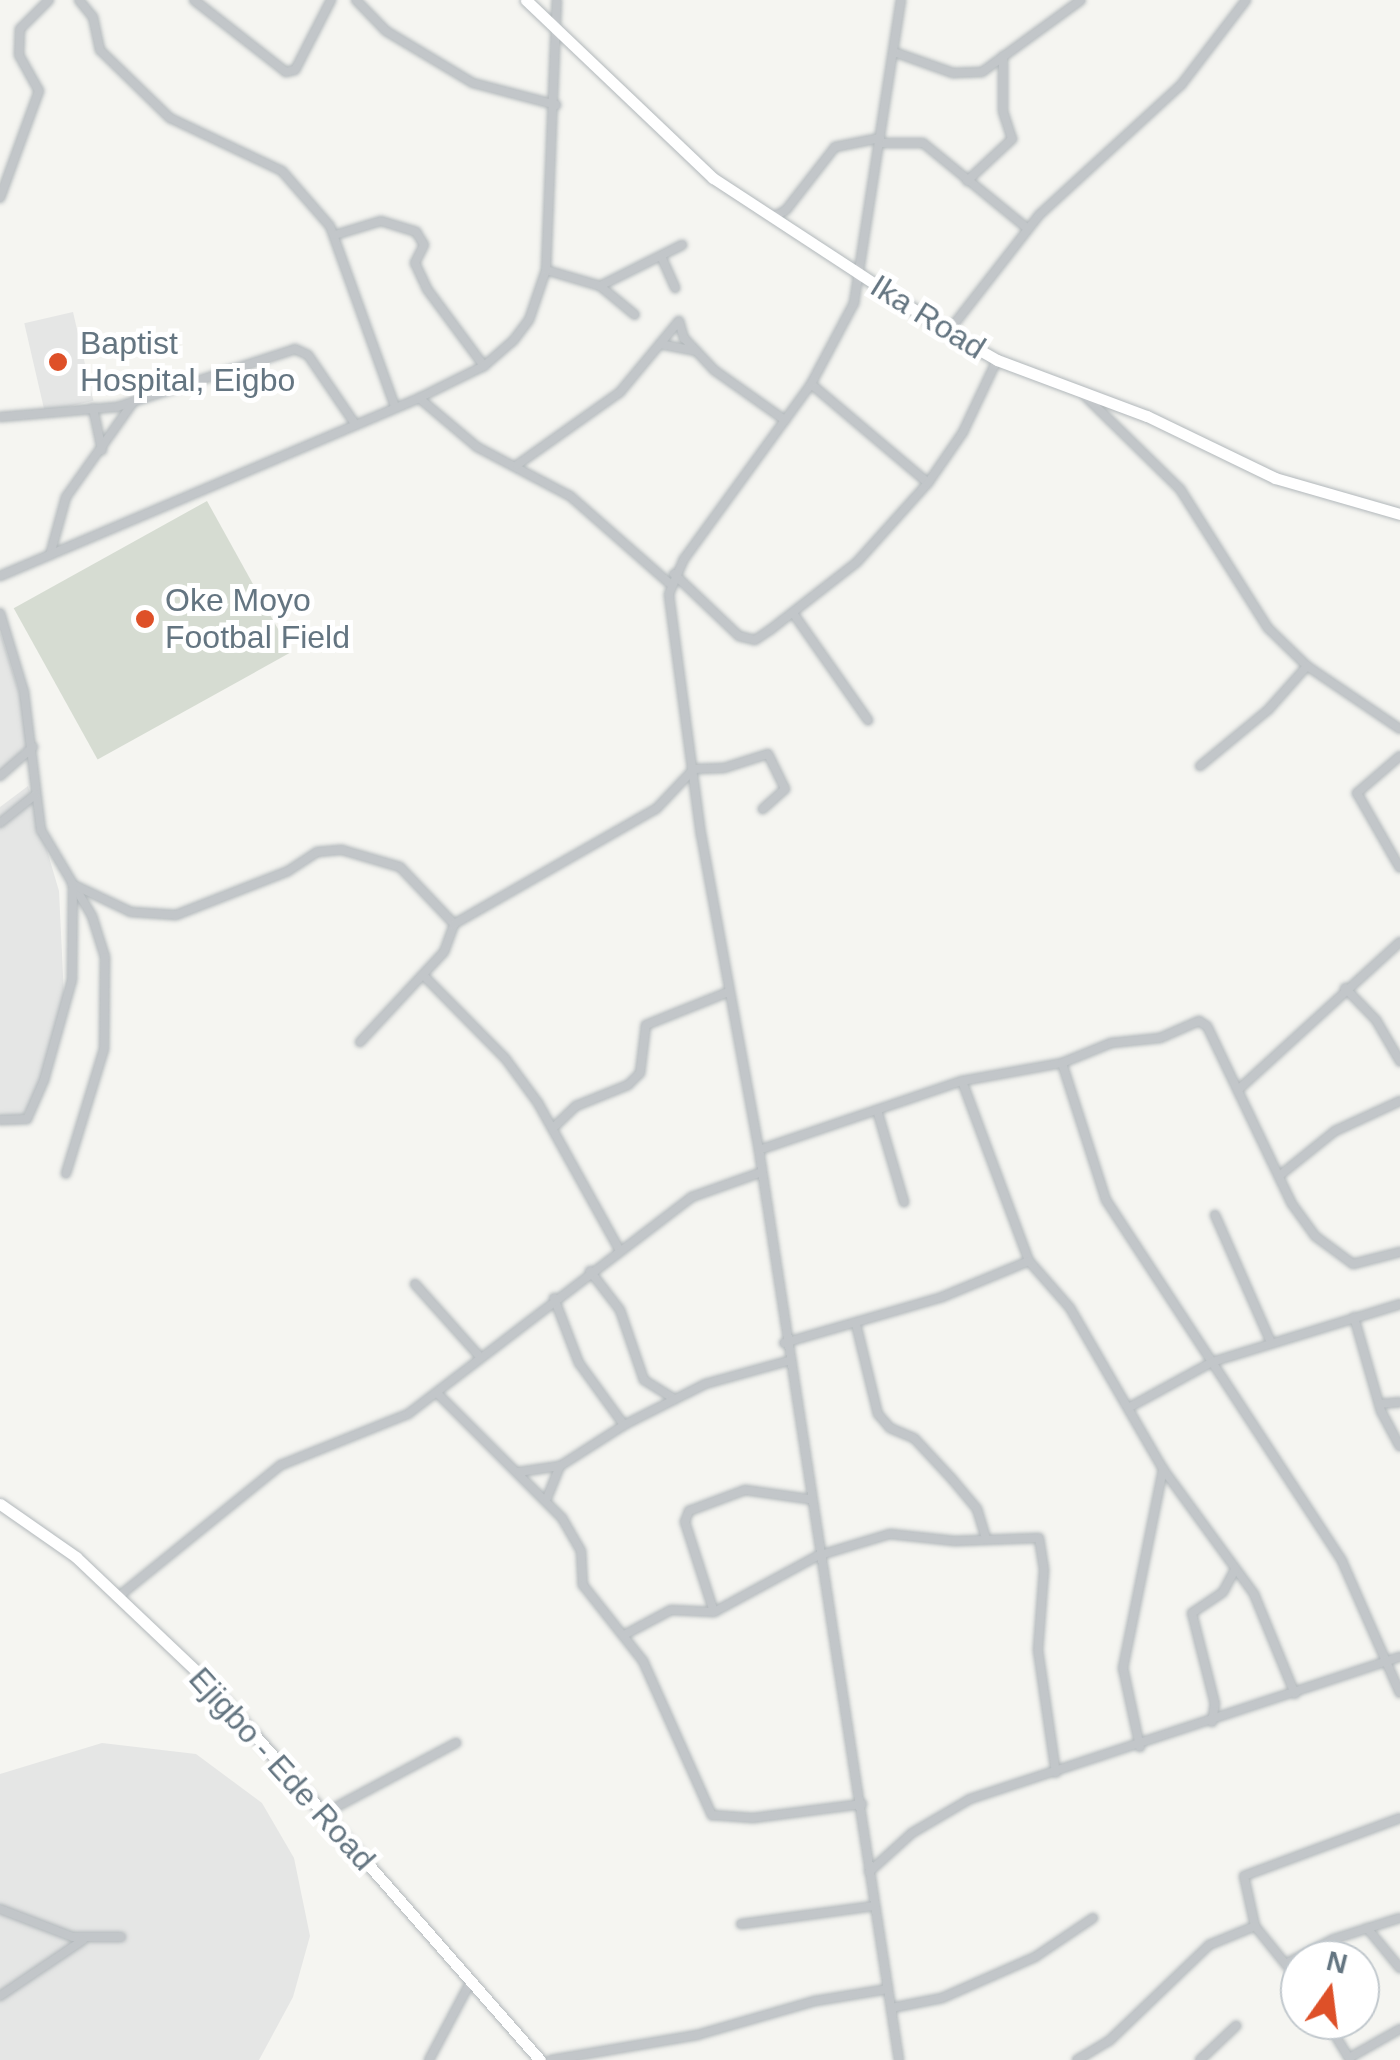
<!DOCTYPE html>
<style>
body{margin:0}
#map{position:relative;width:1400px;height:2060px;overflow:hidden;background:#f5f5f1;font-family:Arial,sans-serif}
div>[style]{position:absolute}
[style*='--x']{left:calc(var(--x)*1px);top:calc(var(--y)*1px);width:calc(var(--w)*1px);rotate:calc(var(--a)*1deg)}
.built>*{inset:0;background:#e5e6e5;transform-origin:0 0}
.green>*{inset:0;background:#d6dcd2;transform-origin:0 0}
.roads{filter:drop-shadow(0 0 2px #b2b8bb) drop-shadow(0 0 2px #b2b8bb)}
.street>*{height:8px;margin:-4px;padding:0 4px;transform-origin:4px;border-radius:4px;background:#c2c6c9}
.secondary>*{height:11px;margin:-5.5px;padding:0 5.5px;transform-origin:5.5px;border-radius:5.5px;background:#fff}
.dots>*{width:28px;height:28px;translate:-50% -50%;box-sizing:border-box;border:5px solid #fff;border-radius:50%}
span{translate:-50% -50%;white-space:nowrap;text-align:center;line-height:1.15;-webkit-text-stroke:10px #fff;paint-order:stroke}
.street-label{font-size:32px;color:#647581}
.poi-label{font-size:32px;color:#647581}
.left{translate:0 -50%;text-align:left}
.north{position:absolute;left:1280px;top:1940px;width:100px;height:100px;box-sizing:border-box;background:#fff;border:2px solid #c1c8cd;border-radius:50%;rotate:14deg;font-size:28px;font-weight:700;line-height:40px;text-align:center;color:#647581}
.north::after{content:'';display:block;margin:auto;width:35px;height:45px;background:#de5028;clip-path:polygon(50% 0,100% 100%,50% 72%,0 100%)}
</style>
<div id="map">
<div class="built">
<div style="left:73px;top:312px;width:91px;height:50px;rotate:77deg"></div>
<div style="clip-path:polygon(0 632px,22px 702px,27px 746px,0 771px)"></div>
<div style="clip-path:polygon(28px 786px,59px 891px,64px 997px,38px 1092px,21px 1118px,0 1117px,0 807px)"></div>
<div style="clip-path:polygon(102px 1743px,196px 1754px,262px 1803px,294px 1858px,310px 1936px,293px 1997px,259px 2060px,0 2060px,0 1774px)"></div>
</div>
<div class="green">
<div style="left:207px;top:501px;width:173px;height:221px;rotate:61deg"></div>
</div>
<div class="roads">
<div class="street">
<div style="--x:79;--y:0;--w:22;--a:51"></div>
<div style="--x:93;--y:17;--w:34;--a:78"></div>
<div style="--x:100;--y:50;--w:98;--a:44.2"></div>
<div style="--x:170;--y:118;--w:124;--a:25.3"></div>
<div style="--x:282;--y:171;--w:73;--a:48.9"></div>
<div style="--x:330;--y:226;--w:192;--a:70.2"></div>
<div style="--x:194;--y:0;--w:117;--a:38"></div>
<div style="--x:286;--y:72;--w:9;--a:-13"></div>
<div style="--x:295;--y:70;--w:79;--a:-62.8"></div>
<div style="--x:356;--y:0;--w:43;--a:45.9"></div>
<div style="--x:386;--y:31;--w:101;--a:30.9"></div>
<div style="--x:473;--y:83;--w:86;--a:14.8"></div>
<div style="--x:894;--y:52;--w:63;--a:19.6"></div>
<div style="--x:953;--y:73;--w:29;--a:-2"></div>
<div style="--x:982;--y:72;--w:122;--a:-36"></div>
<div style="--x:879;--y:143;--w:44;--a:0"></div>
<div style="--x:923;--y:143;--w:134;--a:39.3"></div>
<div style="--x:967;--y:181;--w:62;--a:-43"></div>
<div style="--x:1012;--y:139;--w:29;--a:-108"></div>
<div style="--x:1003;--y:111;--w:55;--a:-90"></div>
<div style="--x:0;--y:198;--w:114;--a:-70"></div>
<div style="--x:39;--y:91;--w:41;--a:-119.1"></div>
<div style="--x:19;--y:55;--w:26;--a:-88"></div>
<div style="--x:20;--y:29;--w:41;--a:-45"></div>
<div style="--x:773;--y:217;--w:15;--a:-28"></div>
<div style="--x:786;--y:210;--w:80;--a:-52.1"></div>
<div style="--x:835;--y:147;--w:46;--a:-11.3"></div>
<div style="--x:335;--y:235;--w:48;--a:-16.9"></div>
<div style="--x:381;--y:221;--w:37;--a:17"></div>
<div style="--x:416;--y:232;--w:15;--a:58"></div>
<div style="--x:424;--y:245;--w:20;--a:117"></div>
<div style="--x:415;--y:263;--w:29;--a:65"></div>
<div style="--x:427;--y:289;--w:96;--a:53.5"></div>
<div style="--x:661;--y:256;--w:35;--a:66"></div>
<div style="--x:546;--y:270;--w:56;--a:16.5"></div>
<div style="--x:600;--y:286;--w:45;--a:39.6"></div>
<div style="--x:600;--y:286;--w:92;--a:-26.6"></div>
<div style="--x:679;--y:321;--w:18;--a:74"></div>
<div style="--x:684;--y:338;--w:44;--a:46.8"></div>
<div style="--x:714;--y:370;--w:87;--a:35.2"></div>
<div style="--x:948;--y:332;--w:148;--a:-52.1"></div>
<div style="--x:1039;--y:215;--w:193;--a:-42.5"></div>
<div style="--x:1181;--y:85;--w:107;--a:-52.6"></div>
<div style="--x:660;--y:344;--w:37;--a:11"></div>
<div style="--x:811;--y:384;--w:153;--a:40.2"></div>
<div style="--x:1085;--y:396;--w:133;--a:44.4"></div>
<div style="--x:1180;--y:489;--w:165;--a:57.7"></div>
<div style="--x:1268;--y:628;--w:54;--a:44.3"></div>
<div style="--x:1307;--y:666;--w:112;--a:34.1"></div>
<div style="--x:419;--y:398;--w:76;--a:40.2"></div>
<div style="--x:477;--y:447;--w:105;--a:27.8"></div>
<div style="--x:570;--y:496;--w:132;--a:41.3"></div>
<div style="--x:93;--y:408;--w:43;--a:77.9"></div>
<div style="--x:0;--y:417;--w:117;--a:-4.9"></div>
<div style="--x:117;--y:407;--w:187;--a:-18"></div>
<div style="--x:295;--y:349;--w:14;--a:25"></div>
<div style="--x:308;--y:355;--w:83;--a:55.7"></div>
<div style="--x:517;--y:465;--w:126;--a:-35.3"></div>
<div style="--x:620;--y:392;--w:92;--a:-50.3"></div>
<div style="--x:50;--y:555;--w:60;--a:-74.6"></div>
<div style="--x:66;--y:497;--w:118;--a:-54.7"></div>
<div style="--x:674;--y:574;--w:90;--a:43.6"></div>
<div style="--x:739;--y:636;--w:16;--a:14"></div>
<div style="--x:755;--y:640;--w:18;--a:-34"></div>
<div style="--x:770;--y:630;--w:110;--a:-38"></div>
<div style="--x:857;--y:562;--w:106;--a:-48.1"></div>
<div style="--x:928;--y:483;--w:62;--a:-55.5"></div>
<div style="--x:963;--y:432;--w:80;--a:-64.7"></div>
<div style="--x:0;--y:576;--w:455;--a:-23"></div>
<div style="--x:419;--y:398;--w:72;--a:-26.2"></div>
<div style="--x:484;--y:366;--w:38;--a:-41"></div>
<div style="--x:513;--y:341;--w:26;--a:-53"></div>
<div style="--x:529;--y:320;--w:53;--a:-71.2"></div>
<div style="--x:546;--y:270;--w:270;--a:-87.7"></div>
<div style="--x:0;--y:613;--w:83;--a:73.1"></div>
<div style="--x:24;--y:692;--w:139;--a:83"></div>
<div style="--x:41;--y:830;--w:100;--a:59.3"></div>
<div style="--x:92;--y:916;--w:43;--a:72.4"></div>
<div style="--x:105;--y:957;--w:92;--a:90.6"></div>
<div style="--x:104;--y:1049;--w:130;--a:107"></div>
<div style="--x:793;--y:613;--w:131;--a:55"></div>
<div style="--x:1400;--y:756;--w:57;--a:139.3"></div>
<div style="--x:1357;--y:793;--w:86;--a:60.2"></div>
<div style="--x:1200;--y:766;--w:88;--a:-39.5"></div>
<div style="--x:1268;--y:710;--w:59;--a:-48.4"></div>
<div style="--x:0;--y:776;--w:44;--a:-41.3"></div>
<div style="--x:0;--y:823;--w:45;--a:-38.7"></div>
<div style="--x:72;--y:884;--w:65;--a:25.4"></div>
<div style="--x:131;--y:912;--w:45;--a:3.8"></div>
<div style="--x:176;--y:915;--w:120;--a:-21.4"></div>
<div style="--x:288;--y:871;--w:35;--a:-33"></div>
<div style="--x:317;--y:852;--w:25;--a:-5"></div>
<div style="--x:342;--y:850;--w:60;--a:16.3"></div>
<div style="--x:400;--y:867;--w:79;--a:46.5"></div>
<div style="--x:424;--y:976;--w:115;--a:45.4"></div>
<div style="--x:505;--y:1058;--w:56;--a:53.7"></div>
<div style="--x:538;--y:1103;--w:167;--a:61"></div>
<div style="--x:1345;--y:988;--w:45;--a:45.9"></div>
<div style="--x:1376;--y:1020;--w:48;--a:59.7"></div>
<div style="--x:360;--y:1042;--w:123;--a:-47"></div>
<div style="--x:444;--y:952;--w:30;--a:-70"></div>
<div style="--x:454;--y:924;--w:232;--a:-29.7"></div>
<div style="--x:656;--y:809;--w:55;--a:-46.5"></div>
<div style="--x:694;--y:769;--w:30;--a:-2"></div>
<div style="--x:724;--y:768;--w:46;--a:-17.7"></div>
<div style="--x:768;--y:754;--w:39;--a:64"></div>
<div style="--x:785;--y:789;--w:30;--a:138"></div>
<div style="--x:1062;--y:1063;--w:144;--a:72.2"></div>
<div style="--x:1106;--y:1200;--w:431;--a:56.8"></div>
<div style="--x:1342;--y:1561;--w:144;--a:66.3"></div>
<div style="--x:962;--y:1081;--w:192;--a:69.6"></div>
<div style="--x:1029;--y:1261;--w:62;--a:48.9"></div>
<div style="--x:1070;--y:1308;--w:186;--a:60"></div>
<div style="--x:1163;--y:1469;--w:155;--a:53.9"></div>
<div style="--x:1254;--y:1594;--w:108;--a:67.7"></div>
<div style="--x:1239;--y:1089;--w:218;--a:-42.4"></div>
<div style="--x:877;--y:1110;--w:96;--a:73.6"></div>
<div style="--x:0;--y:1120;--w:27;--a:-2"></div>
<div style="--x:27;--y:1119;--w:43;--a:-66.4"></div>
<div style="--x:44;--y:1080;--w:104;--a:-74.4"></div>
<div style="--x:72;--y:980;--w:92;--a:-89.4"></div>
<div style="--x:553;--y:1128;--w:32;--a:-44"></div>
<div style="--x:576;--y:1106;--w:56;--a:-22"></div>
<div style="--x:628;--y:1085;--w:17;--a:-45"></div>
<div style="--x:640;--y:1073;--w:48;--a:-82.9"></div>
<div style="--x:646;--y:1025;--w:88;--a:-21.9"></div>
<div style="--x:759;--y:1150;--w:214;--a:-18.8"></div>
<div style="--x:962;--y:1081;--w:102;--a:-10.2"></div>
<div style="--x:1062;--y:1063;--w:53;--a:-22.2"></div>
<div style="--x:1111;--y:1043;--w:49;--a:-5.8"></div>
<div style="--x:1160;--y:1038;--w:43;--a:-23.6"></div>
<div style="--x:1199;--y:1021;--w:9;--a:32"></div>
<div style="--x:1207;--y:1026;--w:197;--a:64.5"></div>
<div style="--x:1292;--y:1204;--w:39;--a:54"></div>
<div style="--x:1315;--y:1236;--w:47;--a:36.4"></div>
<div style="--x:1353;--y:1264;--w:49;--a:-14.3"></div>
<div style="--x:1279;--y:1176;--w:72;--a:-38.8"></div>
<div style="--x:1335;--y:1131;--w:72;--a:-24.8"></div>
<div style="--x:1215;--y:1215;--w:137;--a:66.3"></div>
<div style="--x:590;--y:1271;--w:49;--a:52.4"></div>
<div style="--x:620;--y:1310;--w:74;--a:71.1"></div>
<div style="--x:644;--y:1380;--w:36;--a:32"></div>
<div style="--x:415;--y:1284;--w:98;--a:48.3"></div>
<div style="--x:554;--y:1298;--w:70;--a:69"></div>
<div style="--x:579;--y:1363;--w:77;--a:54"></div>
<div style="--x:624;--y:1425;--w:91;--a:-26.8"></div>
<div style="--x:705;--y:1384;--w:86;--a:-15.5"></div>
<div style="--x:1354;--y:1317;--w:98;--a:74"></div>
<div style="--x:1381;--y:1411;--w:40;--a:62"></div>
<div style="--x:856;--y:1324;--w:93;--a:76.3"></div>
<div style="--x:878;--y:1414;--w:18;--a:49"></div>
<div style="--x:890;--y:1428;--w:26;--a:23"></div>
<div style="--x:914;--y:1438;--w:56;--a:47.2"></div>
<div style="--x:952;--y:1479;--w:39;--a:50"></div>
<div style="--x:977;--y:1509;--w:31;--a:73"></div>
<div style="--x:784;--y:1343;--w:165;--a:-16.2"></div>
<div style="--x:942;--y:1297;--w:94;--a:-22.5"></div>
<div style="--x:437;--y:1393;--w:177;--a:45"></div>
<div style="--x:562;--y:1518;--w:38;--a:60"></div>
<div style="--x:581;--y:1551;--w:34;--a:87"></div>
<div style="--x:583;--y:1585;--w:97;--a:51.7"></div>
<div style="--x:643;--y:1661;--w:169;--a:65.9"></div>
<div style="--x:712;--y:1815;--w:41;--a:4.2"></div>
<div style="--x:753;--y:1818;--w:110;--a:-7.3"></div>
<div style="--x:1379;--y:1404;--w:21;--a:-5"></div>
<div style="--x:1128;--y:1408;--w:96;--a:-28.7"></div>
<div style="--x:1212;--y:1362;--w:197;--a:-17.1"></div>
<div style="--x:519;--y:1472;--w:41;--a:-8.3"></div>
<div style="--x:560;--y:1466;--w:76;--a:-32.6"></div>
<div style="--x:547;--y:1498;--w:35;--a:-68"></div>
<div style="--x:119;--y:1596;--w:208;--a:-39"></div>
<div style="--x:281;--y:1465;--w:137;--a:-21.9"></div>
<div style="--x:408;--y:1414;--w:357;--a:-37.4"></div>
<div style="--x:692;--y:1197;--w:74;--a:-19.7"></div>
<div style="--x:714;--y:1612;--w:95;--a:-107.9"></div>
<div style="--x:685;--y:1522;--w:12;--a:-70"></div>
<div style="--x:689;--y:1511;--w:60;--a:-20.6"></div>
<div style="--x:745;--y:1490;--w:64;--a:8.1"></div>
<div style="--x:624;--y:1635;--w:53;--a:-28"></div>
<div style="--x:671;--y:1610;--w:43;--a:2.7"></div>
<div style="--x:714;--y:1612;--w:117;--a:-28.5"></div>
<div style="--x:817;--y:1556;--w:76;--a:-16.8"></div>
<div style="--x:890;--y:1534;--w:65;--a:6.1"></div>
<div style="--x:955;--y:1541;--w:84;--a:-2"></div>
<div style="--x:1039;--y:1538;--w:32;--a:81"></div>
<div style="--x:1044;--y:1570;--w:80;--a:94.3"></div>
<div style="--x:1038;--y:1650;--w:124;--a:81.7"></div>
<div style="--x:1212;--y:1722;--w:18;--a:-81"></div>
<div style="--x:1215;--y:1704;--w:94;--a:-104.2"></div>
<div style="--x:1192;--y:1613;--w:37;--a:-34"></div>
<div style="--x:1223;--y:1592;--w:26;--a:-62"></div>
<div style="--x:1140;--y:1747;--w:81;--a:-102.1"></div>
<div style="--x:1123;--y:1668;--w:203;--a:-78.6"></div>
<div style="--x:323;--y:1814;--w:151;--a:-28.1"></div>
<div style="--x:869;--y:1872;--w:58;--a:-42.2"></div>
<div style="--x:912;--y:1833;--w:67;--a:-30.4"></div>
<div style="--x:970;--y:1799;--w:453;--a:-18.3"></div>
<div style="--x:0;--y:1909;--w:78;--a:21"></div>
<div style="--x:73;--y:1937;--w:48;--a:0"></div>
<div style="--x:741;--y:1924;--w:134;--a:-7.7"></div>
<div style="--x:1367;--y:1928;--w:52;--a:50.5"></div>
<div style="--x:1287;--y:1963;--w:53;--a:-27.1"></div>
<div style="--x:1334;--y:1939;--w:69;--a:-17.7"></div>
<div style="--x:1300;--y:1982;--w:72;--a:-128.8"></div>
<div style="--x:1255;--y:1926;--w:51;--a:-102.4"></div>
<div style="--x:1244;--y:1876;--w:166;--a:-20.4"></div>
<div style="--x:0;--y:1996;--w:100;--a:-34"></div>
<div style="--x:891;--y:2008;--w:52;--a:-11.1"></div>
<div style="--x:942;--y:1998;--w:102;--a:-23.8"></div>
<div style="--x:1035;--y:1957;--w:70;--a:-33.9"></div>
<div style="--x:1326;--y:2020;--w:47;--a:59"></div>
<div style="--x:1349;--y:2058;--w:59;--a:-29.6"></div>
<div style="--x:429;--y:2060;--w:87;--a:-62"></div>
<div style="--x:551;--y:2060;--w:148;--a:-9.7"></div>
<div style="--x:697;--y:2035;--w:123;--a:-16.1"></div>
<div style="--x:815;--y:2001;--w:74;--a:-9.3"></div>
<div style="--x:899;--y:2060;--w:921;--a:-98.75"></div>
<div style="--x:759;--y:1150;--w:320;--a:-100.4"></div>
<div style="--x:701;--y:835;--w:243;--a:-97.6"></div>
<div style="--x:669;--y:594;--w:38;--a:-67"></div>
<div style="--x:684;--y:559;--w:216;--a:-54"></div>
<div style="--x:811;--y:384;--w:92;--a:-62"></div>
<div style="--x:854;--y:303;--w:307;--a:-81.2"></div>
<div style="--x:1077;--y:2060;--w:37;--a:-31"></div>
<div style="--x:1109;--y:2041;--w:139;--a:-43.8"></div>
<div style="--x:1209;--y:1945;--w:50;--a:-22.4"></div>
<div style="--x:1200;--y:2060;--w:50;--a:-43.4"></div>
</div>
<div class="secondary">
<div style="--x:526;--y:0;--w:258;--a:43.6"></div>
<div style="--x:713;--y:178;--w:281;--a:33.2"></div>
<div style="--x:948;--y:332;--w:56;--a:29.7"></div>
<div style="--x:997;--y:360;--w:160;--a:20.5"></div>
<div style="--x:1147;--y:416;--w:142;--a:25.8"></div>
<div style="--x:1275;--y:478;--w:130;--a:16.1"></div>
<div style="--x:0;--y:1504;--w:93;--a:34.9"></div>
<div style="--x:76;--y:1557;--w:183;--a:43.5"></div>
<div style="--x:209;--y:1683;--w:502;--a:48.72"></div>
</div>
</div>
<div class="dots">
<div style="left:58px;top:362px;background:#de5028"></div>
<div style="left:145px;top:619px;background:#de5028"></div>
</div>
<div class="street-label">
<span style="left:928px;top:317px;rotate:32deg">Ika Road</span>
<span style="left:282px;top:1769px;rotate:48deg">Ejigbo - Ede Road</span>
</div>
<div class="poi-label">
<span class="left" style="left:80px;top:362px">Baptist<br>Hospital, Eigbo</span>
<span class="left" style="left:165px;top:619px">Oke Moyo<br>Footbal Field</span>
</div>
<div class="north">N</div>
</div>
